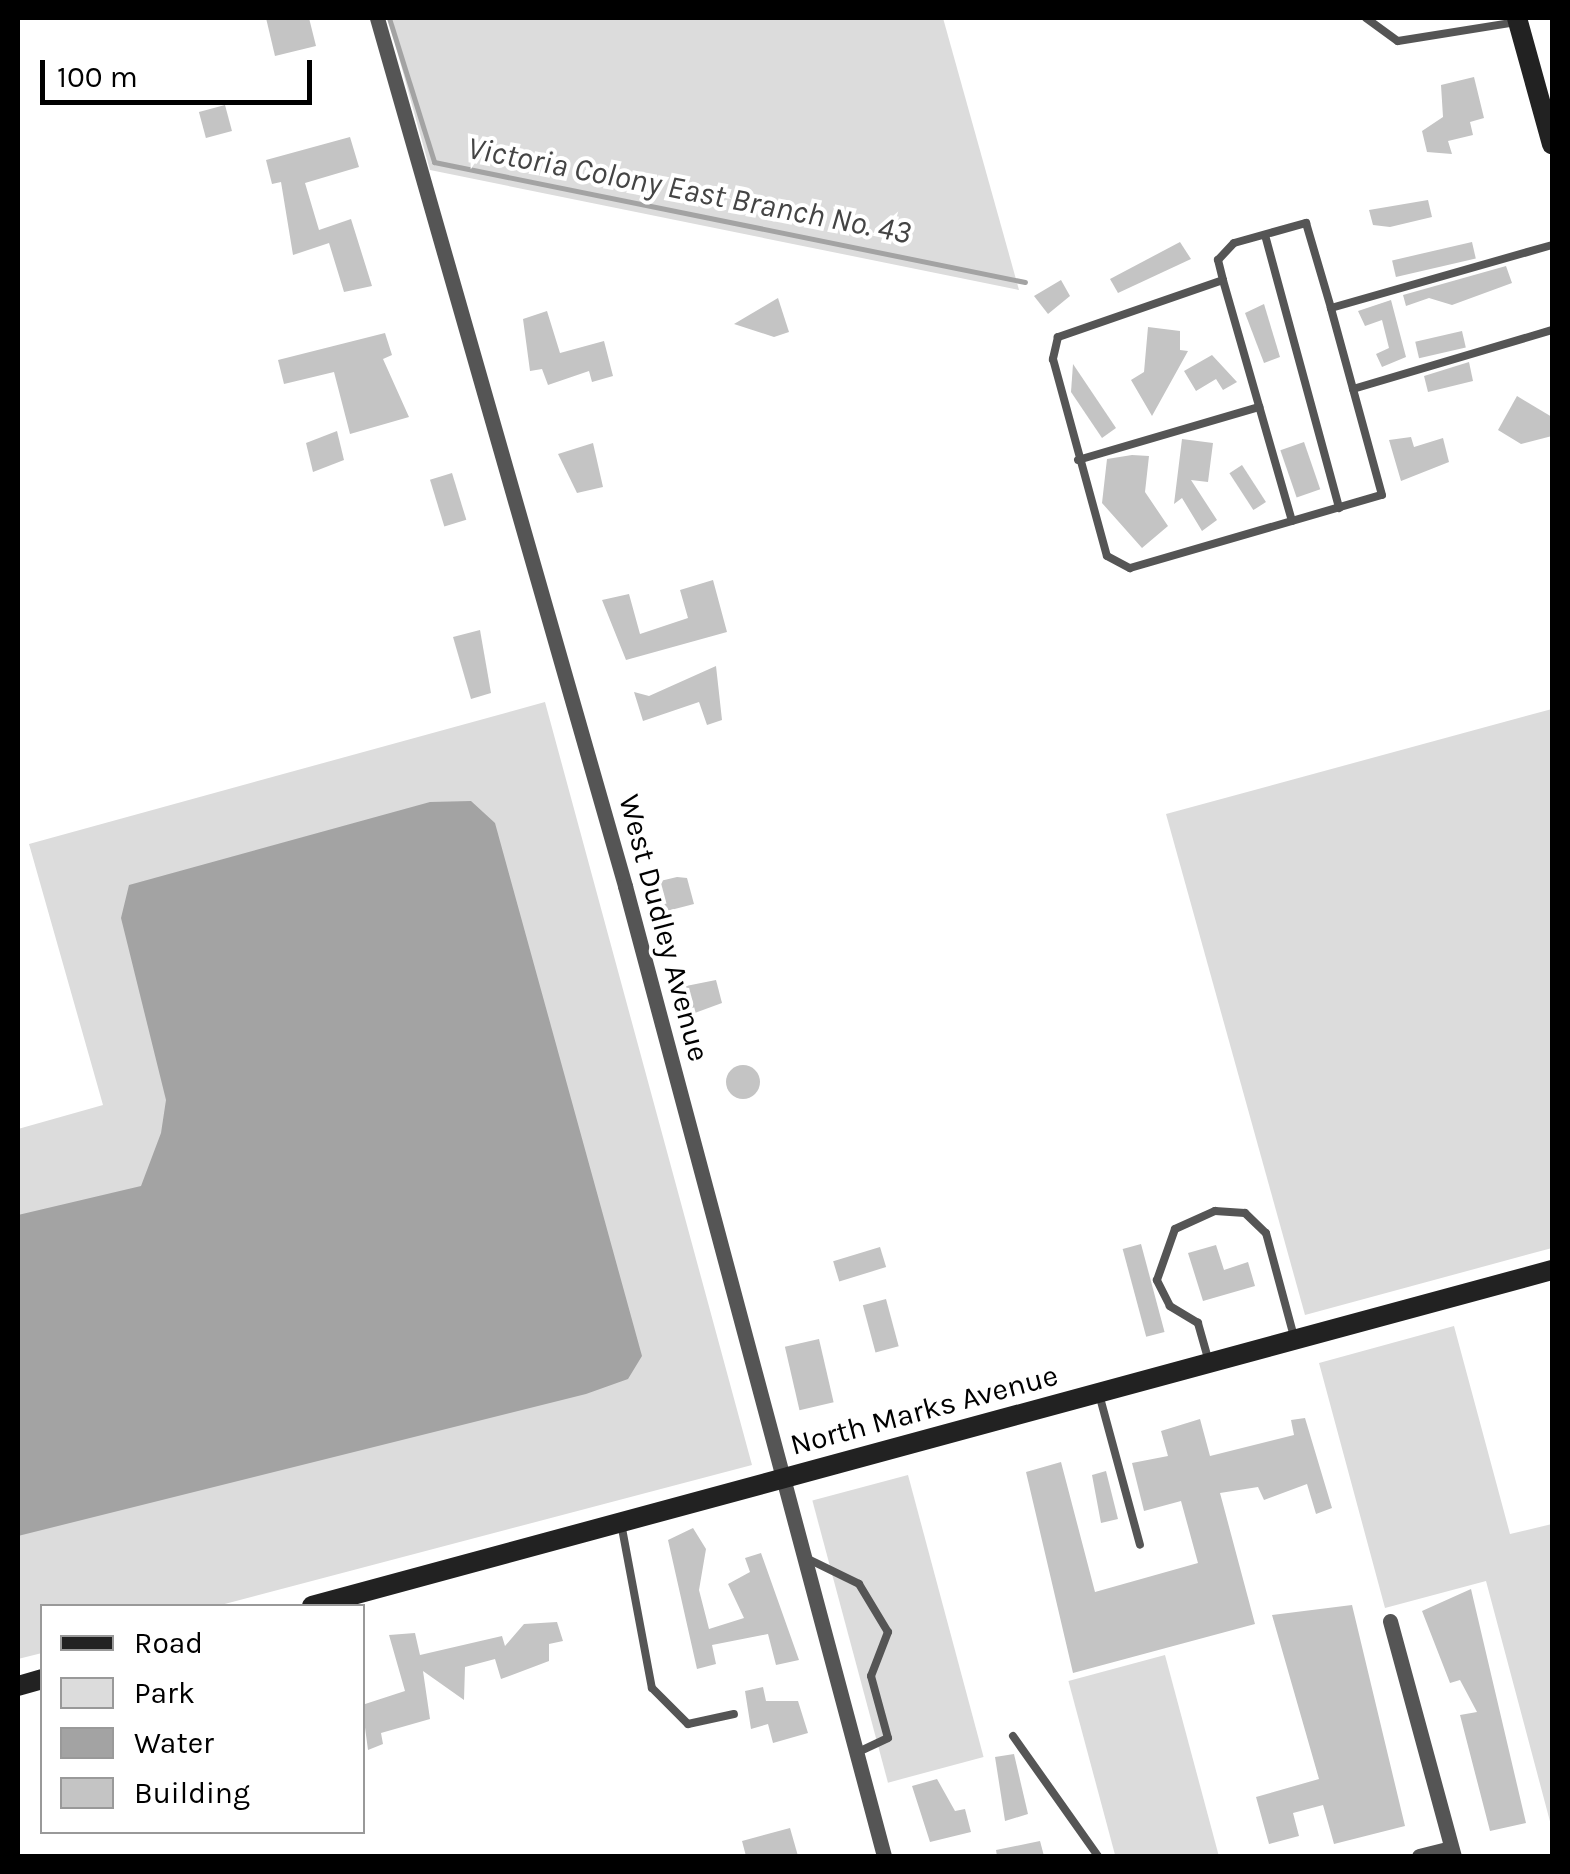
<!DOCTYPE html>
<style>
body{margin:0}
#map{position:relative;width:1570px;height:1874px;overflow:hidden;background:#fff;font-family:Karla,sans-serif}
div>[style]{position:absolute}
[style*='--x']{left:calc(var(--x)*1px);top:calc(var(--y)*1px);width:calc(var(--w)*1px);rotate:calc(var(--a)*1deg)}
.green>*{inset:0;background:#dcdcdc;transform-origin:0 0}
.water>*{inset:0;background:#a3a3a3}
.stream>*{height:5px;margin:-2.5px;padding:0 2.5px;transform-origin:2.5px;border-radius:2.5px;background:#a3a3a3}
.building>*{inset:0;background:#c4c4c4;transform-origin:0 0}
.round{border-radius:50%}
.lane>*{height:8px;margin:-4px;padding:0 4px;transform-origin:4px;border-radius:4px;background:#555}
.street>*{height:15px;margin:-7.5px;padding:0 7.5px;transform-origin:7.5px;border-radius:7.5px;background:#555}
.secondary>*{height:20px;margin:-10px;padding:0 10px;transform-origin:10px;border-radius:10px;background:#222}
span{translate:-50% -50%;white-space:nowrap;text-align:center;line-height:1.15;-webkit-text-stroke:8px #fff;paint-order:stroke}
.street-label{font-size:30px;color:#000}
.water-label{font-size:32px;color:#444;font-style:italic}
.frame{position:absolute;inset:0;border:20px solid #000;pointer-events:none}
.legend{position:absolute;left:40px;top:1604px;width:325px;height:230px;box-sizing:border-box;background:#fff;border:2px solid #999;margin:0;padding:12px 18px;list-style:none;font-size:30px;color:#000}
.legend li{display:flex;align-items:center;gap:20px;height:50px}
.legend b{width:50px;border:2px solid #999}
.scale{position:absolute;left:40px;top:60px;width:272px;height:45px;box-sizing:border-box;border:5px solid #000;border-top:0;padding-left:12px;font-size:30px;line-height:35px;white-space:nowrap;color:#000;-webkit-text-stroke:8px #fff;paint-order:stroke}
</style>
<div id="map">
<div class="green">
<div style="clip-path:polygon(388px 18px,943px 18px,1019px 290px,430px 170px)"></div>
<div style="clip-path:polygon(545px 702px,752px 1465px,217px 1606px,42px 1606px,42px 1653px,18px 1659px,18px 1129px,103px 1105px,29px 844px)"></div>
<div style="clip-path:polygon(1552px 709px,1552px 1248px,1305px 1315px,1166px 814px)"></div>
<div style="clip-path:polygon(1454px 1326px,1510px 1534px,1552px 1524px,1552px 1829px,1486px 1581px,1385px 1608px,1319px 1363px)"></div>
<div style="left:908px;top:1475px;width:292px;height:99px;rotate:75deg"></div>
<div style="left:1165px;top:1655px;width:208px;height:100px;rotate:75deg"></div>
</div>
<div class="water">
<div style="clip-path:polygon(471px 801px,495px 823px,642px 1356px,628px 1379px,586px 1394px,18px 1536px,18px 1215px,141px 1186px,161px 1133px,166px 1100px,121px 918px,129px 885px,430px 802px)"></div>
</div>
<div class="stream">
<div style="--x:389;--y:18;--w:151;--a:72.6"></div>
<div style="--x:434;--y:162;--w:603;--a:11.48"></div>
</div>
<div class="building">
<div style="clip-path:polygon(266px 18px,309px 18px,316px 46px,275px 56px)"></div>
<div style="clip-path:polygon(1474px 77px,1484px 118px,1470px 122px,1473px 135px,1448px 141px,1452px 154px,1427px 152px,1422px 131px,1443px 117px,1441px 85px)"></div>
<div style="left:225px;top:105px;width:27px;height:27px;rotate:75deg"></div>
<div style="clip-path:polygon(350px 137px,359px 167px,305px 183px,319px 230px,351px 219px,372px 286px,344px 292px,329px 243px,293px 255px,281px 182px,272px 184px,266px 160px)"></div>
<div style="clip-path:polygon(1428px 200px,1432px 217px,1390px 227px,1373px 225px,1369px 210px)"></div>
<div style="clip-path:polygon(1180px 242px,1191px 259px,1118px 293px,1110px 279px)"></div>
<div style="left:1472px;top:242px;width:17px;height:82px;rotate:77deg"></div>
<div style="clip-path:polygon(1506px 266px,1512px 283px,1452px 305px,1429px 298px,1406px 306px,1403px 295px)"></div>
<div style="clip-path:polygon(1061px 280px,1070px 296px,1048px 314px,1034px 296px)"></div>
<div style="clip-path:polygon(778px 298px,789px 332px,774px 337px,734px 324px)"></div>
<div style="clip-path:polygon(1391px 300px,1406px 357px,1382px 367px,1376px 354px,1389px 348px,1382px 320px,1365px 326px,1358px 311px)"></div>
<div style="clip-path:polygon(1264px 304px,1280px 357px,1264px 363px,1245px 313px)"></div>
<div style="clip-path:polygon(547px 311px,560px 353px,604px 341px,613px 376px,592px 382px,589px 371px,548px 385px,542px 369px,530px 371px,523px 319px)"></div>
<div style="clip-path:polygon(1148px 327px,1180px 331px,1180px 350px,1188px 351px,1152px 416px,1131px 380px,1144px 372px)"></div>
<div style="left:1462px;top:331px;width:17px;height:48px;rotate:77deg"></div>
<div style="clip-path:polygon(385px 333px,392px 355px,383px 359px,409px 417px,350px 434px,334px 372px,284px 384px,278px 360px)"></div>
<div style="clip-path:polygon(1212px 355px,1237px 382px,1223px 390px,1216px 379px,1196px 391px,1184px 371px)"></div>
<div style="clip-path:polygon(1469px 362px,1473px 381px,1428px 392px,1424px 376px)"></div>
<div style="clip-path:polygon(1073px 364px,1116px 428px,1102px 438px,1071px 392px)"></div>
<div style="clip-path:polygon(1517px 396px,1552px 417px,1552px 436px,1521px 444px,1498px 430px)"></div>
<div style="clip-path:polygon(337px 431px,344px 460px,313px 472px,306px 443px)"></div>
<div style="clip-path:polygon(1411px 437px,1414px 447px,1443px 438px,1449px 462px,1401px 481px,1389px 440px)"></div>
<div style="clip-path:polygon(1182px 439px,1213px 443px,1208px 482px,1191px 480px,1217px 520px,1202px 531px,1182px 498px,1174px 504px)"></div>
<div style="left:1304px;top:442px;width:50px;height:25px;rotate:71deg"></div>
<div style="clip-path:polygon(593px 443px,603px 487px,577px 493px,558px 454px)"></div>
<div style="clip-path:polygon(1132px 455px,1149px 456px,1145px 492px,1168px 526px,1142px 548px,1102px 503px,1107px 459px)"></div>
<div style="left:1242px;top:465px;width:44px;height:15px;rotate:57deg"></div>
<div style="left:452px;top:473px;width:49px;height:23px;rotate:73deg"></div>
<div style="clip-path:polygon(713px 580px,727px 632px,626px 660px,602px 600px,629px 594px,640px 634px,688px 618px,680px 590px)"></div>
<div style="clip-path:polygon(480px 630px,491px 693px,471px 699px,453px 637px)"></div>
<div style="clip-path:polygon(716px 666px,722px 720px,707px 725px,699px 702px,643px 721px,634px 692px,649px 696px)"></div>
<div style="clip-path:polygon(677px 877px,687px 878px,694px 904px,667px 911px,656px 882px)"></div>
<div style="clip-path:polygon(716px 980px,722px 1003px,692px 1014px,686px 986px)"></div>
<div class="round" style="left:726px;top:1065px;width:34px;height:34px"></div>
<div style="left:1141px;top:1244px;width:91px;height:19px;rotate:75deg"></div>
<div style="clip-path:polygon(1216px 1245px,1224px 1270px,1248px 1262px,1255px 1286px,1203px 1301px,1188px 1253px)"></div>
<div style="left:880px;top:1247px;width:21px;height:49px;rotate:73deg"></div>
<div style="left:886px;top:1299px;width:49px;height:24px;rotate:75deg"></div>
<div style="left:819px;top:1339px;width:65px;height:35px;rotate:77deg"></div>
<div style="clip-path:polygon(1305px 1418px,1332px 1508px,1316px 1514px,1307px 1484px,1264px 1500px,1258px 1487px,1220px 1493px,1255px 1624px,1073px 1673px,1026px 1472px,1061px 1462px,1095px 1592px,1198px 1563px,1181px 1501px,1144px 1511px,1132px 1463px,1168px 1456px,1161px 1431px,1200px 1419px,1210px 1456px,1294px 1435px,1291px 1420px)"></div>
<div style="clip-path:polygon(1106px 1471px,1118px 1519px,1101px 1523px,1092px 1475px)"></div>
<div style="clip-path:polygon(693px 1528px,706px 1549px,699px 1590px,709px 1629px,744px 1618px,728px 1584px,750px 1572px,745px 1558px,761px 1553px,799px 1660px,776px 1665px,768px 1634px,712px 1645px,716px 1664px,697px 1669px,668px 1540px)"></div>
<div style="clip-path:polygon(1471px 1589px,1526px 1823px,1490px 1831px,1460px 1715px,1477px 1712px,1460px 1680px,1450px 1683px,1422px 1611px)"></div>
<div style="clip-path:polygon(1352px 1605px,1405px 1826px,1334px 1844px,1323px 1805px,1293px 1813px,1299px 1836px,1269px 1844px,1256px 1797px,1319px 1779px,1272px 1615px)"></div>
<div style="clip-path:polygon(557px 1622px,563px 1641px,549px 1644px,549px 1661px,501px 1679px,495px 1659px,465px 1667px,464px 1700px,423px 1671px,430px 1719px,381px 1733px,383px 1744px,368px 1750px,362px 1705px,405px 1691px,389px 1635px,415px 1633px,420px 1655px,502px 1636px,505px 1646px,524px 1624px)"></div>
<div style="clip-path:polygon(763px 1687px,766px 1701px,798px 1701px,808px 1733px,773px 1743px,768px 1724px,751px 1729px,745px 1691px)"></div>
<div style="clip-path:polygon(1014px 1754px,1028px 1814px,1005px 1821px,995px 1757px)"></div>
<div style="clip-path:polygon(937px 1779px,955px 1811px,965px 1809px,971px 1832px,930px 1842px,912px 1786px)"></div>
<div style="clip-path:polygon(790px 1828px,798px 1856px,746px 1856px,742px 1841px)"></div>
<div style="clip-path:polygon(1040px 1841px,1044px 1856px,997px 1856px,996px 1850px)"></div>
</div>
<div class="lane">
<div style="--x:1366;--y:18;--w:39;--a:36"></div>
<div style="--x:1398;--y:41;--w:121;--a:-9.1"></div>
<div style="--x:1265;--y:235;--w:283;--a:74.8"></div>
<div style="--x:1223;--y:280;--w:21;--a:-104"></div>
<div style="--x:1218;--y:260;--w:23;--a:-47"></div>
<div style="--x:1234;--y:243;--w:75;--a:-15.5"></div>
<div style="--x:1306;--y:223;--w:89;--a:73.6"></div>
<div style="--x:1353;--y:389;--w:208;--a:-16.5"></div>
<div style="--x:1078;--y:460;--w:189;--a:-16.3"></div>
<div style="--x:1292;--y:521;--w:251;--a:-106"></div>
<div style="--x:1223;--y:280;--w:175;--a:160.9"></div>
<div style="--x:1058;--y:337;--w:23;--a:103"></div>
<div style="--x:1053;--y:359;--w:204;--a:74.7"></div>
<div style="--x:1107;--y:556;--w:26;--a:28"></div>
<div style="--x:1130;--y:568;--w:262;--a:-16.2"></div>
<div style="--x:1382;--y:495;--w:194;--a:-105.3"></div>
<div style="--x:1331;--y:308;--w:230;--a:-15.9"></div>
<div style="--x:1209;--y:1362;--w:41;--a:-105.8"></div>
<div style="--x:1198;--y:1323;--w:33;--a:-149"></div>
<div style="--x:1170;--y:1306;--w:29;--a:-117"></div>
<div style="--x:1157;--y:1280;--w:54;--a:-70.6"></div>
<div style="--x:1175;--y:1229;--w:44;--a:-24.2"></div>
<div style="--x:1215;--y:1211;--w:30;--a:4"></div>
<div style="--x:1245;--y:1213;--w:29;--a:44"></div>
<div style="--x:1266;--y:1233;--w:108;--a:74.9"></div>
<div style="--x:1099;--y:1394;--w:156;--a:74.8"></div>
<div style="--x:621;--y:1523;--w:168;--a:79.4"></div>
<div style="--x:652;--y:1688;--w:51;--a:45"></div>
<div style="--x:688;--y:1724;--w:47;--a:-12.3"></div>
<div style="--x:806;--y:1558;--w:59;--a:26.1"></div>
<div style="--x:859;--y:1584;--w:56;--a:58.9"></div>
<div style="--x:888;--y:1632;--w:47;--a:111.1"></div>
<div style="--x:871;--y:1676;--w:64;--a:74.7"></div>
<div style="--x:888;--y:1738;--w:35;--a:155"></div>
<div style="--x:1013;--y:1736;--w:147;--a:54.7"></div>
</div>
<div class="street">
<div style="--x:377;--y:18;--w:903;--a:74.05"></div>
<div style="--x:625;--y:886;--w:1004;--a:75.05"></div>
<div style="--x:1390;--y:1621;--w:244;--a:74.8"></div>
<div style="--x:1419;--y:1856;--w:33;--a:-14"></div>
</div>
<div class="secondary">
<div style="--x:1517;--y:18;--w:131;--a:74.5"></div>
<div style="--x:312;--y:1606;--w:1285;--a:-15.16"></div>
<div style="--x:18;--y:1686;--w:25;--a:-16"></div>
</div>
<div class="street-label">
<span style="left:664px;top:928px;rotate:75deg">West Dudley Avenue</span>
<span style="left:924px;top:1410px;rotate:-15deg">North Marks Avenue</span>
</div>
<div class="water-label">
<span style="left:689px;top:191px;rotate:11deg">Victoria Colony East Branch No. 43</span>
</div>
<div class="frame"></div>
<ul class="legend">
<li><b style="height:12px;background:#222"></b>Road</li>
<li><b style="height:28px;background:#dcdcdc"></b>Park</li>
<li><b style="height:28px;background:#a3a3a3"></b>Water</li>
<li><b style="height:28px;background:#c4c4c4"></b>Building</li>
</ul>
<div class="scale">100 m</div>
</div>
